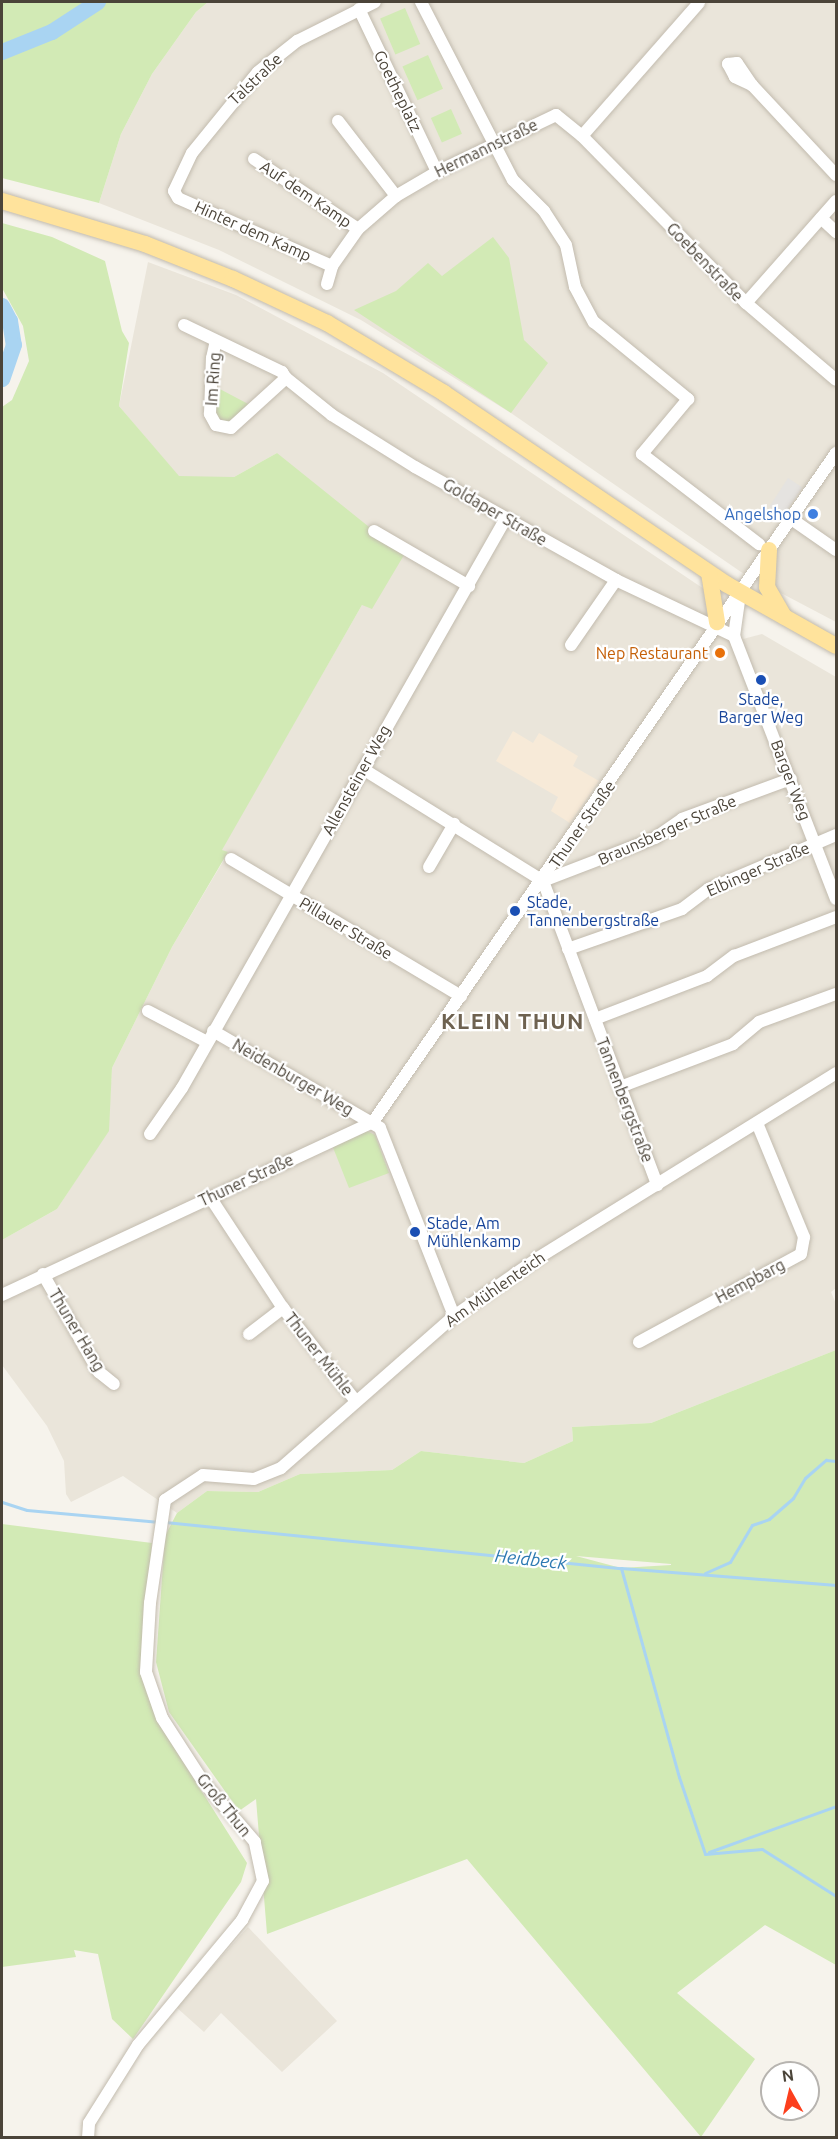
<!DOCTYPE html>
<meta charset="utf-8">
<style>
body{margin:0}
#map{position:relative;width:838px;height:2139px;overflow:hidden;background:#f6f3ec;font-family:Ubuntu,sans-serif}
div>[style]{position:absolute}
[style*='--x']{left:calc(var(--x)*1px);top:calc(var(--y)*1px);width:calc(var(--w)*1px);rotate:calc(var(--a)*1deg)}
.residential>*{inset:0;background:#eae5da}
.commercial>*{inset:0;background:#f7ead8}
.green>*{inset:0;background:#d2eab5;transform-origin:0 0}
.parking>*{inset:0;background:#e5e3e0;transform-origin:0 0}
.stream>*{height:3px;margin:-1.5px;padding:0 1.5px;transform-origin:1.5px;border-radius:1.5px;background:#a9d4f2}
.river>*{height:16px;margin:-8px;padding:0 8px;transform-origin:8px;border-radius:8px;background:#a9d4f2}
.roads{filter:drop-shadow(0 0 2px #c2bbae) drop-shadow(0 0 2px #c2bbae)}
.minor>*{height:12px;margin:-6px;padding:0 6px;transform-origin:6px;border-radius:6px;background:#fff}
.major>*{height:16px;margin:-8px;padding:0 8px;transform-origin:8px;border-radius:8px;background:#ffe39c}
.dots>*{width:16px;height:16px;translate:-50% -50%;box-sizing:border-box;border:3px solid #fff;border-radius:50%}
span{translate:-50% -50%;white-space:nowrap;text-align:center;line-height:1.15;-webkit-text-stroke:4.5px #fff;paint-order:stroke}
.street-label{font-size:16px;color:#4b4439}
.shop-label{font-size:16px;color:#366cbe}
.right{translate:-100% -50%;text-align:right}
.food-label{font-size:16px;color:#c56008}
.transit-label{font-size:16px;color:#164399}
.left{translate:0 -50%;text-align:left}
.water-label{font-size:18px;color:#2e7ab2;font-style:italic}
.district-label{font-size:22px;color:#6e6250;font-weight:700;letter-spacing:1.5px}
.frame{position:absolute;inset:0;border:3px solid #4b4439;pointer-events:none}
.north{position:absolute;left:760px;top:2061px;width:60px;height:60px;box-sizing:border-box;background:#fff;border:2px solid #b7b4b0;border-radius:50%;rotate:352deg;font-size:16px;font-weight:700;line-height:24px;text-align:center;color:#4b4439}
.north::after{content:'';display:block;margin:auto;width:21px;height:27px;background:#fc3f1d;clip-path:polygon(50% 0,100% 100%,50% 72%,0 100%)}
</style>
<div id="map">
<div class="residential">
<div style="clip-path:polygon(208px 2px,836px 2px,836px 622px,741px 572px,511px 413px,361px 320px,219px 250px,99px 203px,121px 134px,152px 74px,196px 12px)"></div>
<div style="clip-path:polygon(148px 262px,236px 295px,383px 373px,704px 589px,712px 620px,743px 639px,762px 634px,836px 677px,836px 1288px,831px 1292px,836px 1304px,836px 1350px,651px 1423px,572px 1427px,573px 1441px,524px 1463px,421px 1451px,392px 1470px,300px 1474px,258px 1492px,207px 1491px,177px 1513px,123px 1476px,71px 1502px,66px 1494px,64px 1461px,47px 1426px,2px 1365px,2px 1240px,57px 1209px,108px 1131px,112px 1068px,172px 947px,228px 853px,221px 850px,362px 605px,277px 453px,234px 477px,179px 477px,119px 406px)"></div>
<div style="clip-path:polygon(248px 1927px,337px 2021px,282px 2072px,221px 2013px,204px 2032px,176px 2007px)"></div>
</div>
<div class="commercial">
<div style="clip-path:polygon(513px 731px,533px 743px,539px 733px,578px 756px,573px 766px,599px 781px,570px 823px,551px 811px,558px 797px,496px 761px)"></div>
</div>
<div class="green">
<div style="clip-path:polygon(2px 2px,208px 2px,196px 12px,152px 74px,121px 134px,99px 203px,2px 178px)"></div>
<div style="left:405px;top:8px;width:39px;height:27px;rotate:67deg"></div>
<div style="left:428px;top:55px;width:37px;height:28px;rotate:66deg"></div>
<div style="left:451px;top:109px;width:27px;height:22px;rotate:66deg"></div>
<div style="clip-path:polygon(2px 223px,52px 237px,105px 261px,122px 331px,129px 343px,119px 406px,179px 476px,234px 477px,277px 453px,404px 555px,372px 609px,362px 605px,222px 850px,228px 852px,172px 947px,112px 1068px,109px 1131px,57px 1209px,2px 1240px,2px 407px,12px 400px,29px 361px,23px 326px,2px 288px)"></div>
<div style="clip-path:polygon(493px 237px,509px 258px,524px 340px,548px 363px,511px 413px,354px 310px,396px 291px,428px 263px,442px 276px)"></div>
<div style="clip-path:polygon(216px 387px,252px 406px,235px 421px,220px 423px,214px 412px)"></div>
<div style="clip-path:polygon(365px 1130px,375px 1135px,389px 1173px,349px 1188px,332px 1145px)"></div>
<div style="clip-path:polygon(evenodd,836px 1350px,836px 1965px,765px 1925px,677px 1993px,755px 2059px,701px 2137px,467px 1859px,267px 1934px,256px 1799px,239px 1811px,169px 1712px,156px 1662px,165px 1536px,177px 1513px,207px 1491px,258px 1492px,300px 1474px,392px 1470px,421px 1451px,524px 1463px,573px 1441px,572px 1427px,651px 1423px,836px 1350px,576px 1556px,671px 1564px,671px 1565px,621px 1568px,576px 1556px)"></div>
<div style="clip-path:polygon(2px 1524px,152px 1543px,141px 1671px,158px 1722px,247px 1863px,241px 1882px,133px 2039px,112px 2019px,98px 1954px,74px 1950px,76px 1957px,2px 1967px)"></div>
</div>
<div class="parking">
<div style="left:788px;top:478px;width:17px;height:34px;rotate:33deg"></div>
</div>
<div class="stream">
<div style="--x:2;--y:1502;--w:26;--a:18"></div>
<div style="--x:27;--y:1510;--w:133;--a:5.2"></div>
<div style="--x:165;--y:1522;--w:458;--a:5.8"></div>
<div style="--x:621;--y:1568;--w:217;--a:74.5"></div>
<div style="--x:679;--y:1777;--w:81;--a:71.3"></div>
<div style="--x:705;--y:1854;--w:57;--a:-5"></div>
<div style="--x:762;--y:1849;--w:88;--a:32.4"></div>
<div style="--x:621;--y:1568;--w:216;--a:4.5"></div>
<div style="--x:705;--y:1573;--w:27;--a:-24"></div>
<div style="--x:730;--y:1562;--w:43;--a:-59.3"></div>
<div style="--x:752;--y:1525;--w:18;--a:-19"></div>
<div style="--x:769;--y:1519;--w:32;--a:-41"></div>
<div style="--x:793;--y:1498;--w:23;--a:-59"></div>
<div style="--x:805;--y:1478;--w:28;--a:-41"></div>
<div style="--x:826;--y:1460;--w:10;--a:6"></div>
<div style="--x:709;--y:1852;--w:135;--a:-19.9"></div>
</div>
<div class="river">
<div style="--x:2;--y:52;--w:54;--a:-21.8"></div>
<div style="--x:52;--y:32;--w:55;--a:-33.1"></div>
<div style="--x:2;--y:306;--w:17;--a:62"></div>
<div style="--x:10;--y:321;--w:24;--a:81"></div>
<div style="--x:14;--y:345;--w:36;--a:109"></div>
</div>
<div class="roads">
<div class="minor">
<div style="--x:421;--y:2;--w:200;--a:62.7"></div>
<div style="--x:513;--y:180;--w:44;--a:45"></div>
<div style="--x:544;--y:211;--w:40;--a:57.1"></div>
<div style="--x:566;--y:245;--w:43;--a:77.9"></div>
<div style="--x:575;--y:287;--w:40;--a:62"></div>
<div style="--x:594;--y:322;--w:122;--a:39.3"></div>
<div style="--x:688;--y:399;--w:72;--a:129.9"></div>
<div style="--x:642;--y:454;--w:148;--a:37.6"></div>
<div style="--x:359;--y:9;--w:181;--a:64.4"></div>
<div style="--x:752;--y:85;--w:19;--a:-155"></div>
<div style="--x:735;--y:77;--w:15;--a:-118"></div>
<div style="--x:728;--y:64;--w:9;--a:-6"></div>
<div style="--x:737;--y:63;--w:27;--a:56"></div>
<div style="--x:752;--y:85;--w:123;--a:47"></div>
<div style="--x:338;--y:121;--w:95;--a:52.3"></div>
<div style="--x:582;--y:136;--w:234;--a:45.5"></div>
<div style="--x:746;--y:303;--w:118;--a:40.5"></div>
<div style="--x:254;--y:159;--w:125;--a:33.9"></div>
<div style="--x:821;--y:218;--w:21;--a:43"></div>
<div style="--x:332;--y:266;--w:168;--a:-156.2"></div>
<div style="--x:178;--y:198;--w:8;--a:-120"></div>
<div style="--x:174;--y:191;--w:42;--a:-64.7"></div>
<div style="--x:192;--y:153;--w:104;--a:-50.8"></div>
<div style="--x:258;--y:72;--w:50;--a:-38.5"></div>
<div style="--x:297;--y:41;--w:87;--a:-26.6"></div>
<div style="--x:327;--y:284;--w:19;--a:-74"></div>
<div style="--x:332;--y:266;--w:45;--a:-54.9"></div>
<div style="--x:358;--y:229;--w:50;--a:-41"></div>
<div style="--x:396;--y:196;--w:48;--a:-30.3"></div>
<div style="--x:437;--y:172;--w:132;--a:-25.6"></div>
<div style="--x:556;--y:115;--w:33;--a:39"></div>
<div style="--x:582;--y:136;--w:177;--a:-48.7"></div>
<div style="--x:746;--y:303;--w:136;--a:-48.6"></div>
<div style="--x:184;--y:325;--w:109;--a:25.6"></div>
<div style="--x:282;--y:372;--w:7;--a:56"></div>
<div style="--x:286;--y:378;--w:74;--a:137.7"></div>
<div style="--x:231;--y:428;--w:15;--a:-169"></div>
<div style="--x:216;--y:425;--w:13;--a:-119"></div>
<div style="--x:210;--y:414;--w:56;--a:-88"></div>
<div style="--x:212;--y:358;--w:17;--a:-77"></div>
<div style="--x:286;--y:378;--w:59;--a:38.8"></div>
<div style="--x:332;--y:415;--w:98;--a:32.1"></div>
<div style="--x:415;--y:467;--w:231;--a:29.3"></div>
<div style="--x:616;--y:580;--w:131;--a:25.4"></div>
<div style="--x:790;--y:518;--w:56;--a:34.8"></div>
<div style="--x:374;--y:531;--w:110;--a:30.1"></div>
<div style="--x:740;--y:594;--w:42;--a:98.1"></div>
<div style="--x:734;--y:636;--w:282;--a:68.8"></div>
<div style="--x:571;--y:645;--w:79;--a:-55.3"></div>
<div style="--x:363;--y:769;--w:212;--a:31.9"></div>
<div style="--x:231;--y:859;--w:268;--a:30.8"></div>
<div style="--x:429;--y:867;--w:50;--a:-59.8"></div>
<div style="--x:543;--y:881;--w:325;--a:69.4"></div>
<div style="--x:543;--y:881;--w:120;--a:-21"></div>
<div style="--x:655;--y:838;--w:33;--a:-35"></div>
<div style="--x:682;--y:819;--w:116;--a:-20.2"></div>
<div style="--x:568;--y:949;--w:121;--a:-19.3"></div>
<div style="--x:682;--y:909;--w:34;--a:-37"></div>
<div style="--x:709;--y:889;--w:138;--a:-23"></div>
<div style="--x:148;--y:1011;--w:67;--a:27.7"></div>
<div style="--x:595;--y:1019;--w:120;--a:-21"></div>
<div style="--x:707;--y:976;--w:34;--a:-37"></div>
<div style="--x:734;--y:956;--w:109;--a:-20.9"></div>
<div style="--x:213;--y:1031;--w:193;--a:30.1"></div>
<div style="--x:380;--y:1128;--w:202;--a:68.5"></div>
<div style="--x:620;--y:1087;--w:121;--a:-20.8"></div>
<div style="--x:733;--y:1044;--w:34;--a:-40"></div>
<div style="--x:759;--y:1022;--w:82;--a:-20"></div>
<div style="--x:150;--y:1134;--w:56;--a:-55.2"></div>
<div style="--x:182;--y:1088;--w:656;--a:-60.39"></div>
<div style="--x:210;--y:1197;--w:133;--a:56.7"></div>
<div style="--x:283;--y:1308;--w:117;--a:52"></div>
<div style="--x:43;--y:1274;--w:113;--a:60.3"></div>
<div style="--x:99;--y:1372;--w:19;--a:39"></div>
<div style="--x:2;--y:1295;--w:409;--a:-25"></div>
<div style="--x:373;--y:1122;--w:814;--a:-55.31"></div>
<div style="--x:249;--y:1334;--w:43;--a:-37.4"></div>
<div style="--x:639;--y:1342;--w:184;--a:-28.5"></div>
<div style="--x:801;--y:1254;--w:17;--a:-80"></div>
<div style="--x:804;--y:1237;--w:123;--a:-112.4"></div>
<div style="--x:88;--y:2138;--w:15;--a:-86"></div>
<div style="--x:89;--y:2123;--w:92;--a:-57.9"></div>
<div style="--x:138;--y:2045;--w:163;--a:-50.2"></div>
<div style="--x:242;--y:1920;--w:44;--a:-61.7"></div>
<div style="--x:263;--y:1881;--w:40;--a:-102"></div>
<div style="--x:255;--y:1842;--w:78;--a:-130.8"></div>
<div style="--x:204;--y:1783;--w:77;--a:-122.9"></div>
<div style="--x:162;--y:1718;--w:49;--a:-109.2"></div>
<div style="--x:146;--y:1672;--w:69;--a:-86.7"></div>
<div style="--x:150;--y:1603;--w:104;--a:-81.7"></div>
<div style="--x:165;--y:1500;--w:45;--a:-33.3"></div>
<div style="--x:203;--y:1475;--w:51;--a:4.5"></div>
<div style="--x:254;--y:1479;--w:29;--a:-22"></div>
<div style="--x:281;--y:1468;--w:230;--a:-41.3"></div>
<div style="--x:454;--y:1316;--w:102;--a:-34.6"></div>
<div style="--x:538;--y:1258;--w:351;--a:-31.8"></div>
</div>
<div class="major">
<div style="--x:2;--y:201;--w:149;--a:16.7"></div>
<div style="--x:145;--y:244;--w:95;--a:21.7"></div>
<div style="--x:233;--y:279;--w:104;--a:25.1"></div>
<div style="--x:327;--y:323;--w:136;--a:30.9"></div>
<div style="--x:444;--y:393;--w:341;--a:34.1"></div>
<div style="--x:726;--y:584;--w:126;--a:29.4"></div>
<div style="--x:769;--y:550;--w:37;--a:93"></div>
<div style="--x:767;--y:587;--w:34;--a:60"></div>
<div style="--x:709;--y:573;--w:50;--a:80.7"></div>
</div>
</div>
<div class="dots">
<div style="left:813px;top:514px;background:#3f7fe0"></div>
<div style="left:720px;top:653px;background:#e8710a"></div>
<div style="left:761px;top:680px;background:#1a4fb4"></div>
<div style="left:515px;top:911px;background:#1a4fb4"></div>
<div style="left:415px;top:1232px;background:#1a4fb4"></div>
</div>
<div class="street-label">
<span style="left:255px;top:79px;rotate:-44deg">Talstraße</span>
<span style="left:398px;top:91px;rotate:64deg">Goetheplatz</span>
<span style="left:486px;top:148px;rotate:-26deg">Hermannstraße</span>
<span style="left:306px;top:194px;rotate:34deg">Auf dem Kamp</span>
<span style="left:253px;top:231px;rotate:24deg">Hinter dem Kamp</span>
<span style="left:705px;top:262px;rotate:46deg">Goebenstraße</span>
<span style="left:213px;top:379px;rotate:-86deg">Im Ring</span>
<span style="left:495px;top:512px;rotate:30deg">Goldaper Straße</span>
<span style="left:356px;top:780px;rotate:-61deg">Allensteiner Weg</span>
<span style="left:791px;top:780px;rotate:69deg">Barger Weg</span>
<span style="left:582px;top:824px;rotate:-55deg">Thuner Straße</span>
<span style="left:667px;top:830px;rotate:-24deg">Braunsberger Straße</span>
<span style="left:758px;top:869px;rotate:-24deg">Elbinger Straße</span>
<span style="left:346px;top:928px;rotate:31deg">Pillauer Straße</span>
<span style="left:293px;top:1077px;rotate:30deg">Neidenburger Weg</span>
<span style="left:625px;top:1100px;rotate:69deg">Tannenbergstraße</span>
<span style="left:246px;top:1180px;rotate:-25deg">Thuner Straße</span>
<span style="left:750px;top:1281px;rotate:-28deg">Hempbarg</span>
<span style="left:495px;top:1289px;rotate:-35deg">Am Mühlenteich</span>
<span style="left:77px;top:1330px;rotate:59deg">Thuner Hang</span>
<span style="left:319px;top:1354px;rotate:52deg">Thuner Mühle</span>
<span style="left:224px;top:1805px;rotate:51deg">Groß Thun</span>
</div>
<div class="shop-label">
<span class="right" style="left:801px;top:514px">Angelshop</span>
</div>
<div class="food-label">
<span class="right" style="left:708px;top:653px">Nep Restaurant</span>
</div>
<div class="transit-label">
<span style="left:761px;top:708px">Stade,<br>Barger Weg</span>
<span class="left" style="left:527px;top:911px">Stade,<br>Tannenbergstraße</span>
<span class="left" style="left:427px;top:1232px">Stade, Am<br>Mühlenkamp</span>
</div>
<div class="water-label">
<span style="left:531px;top:1559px;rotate:6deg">Heidbeck</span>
</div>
<div class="district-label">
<span style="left:513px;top:1021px">KLEIN THUN</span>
</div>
<div class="frame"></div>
<div class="north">N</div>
</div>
